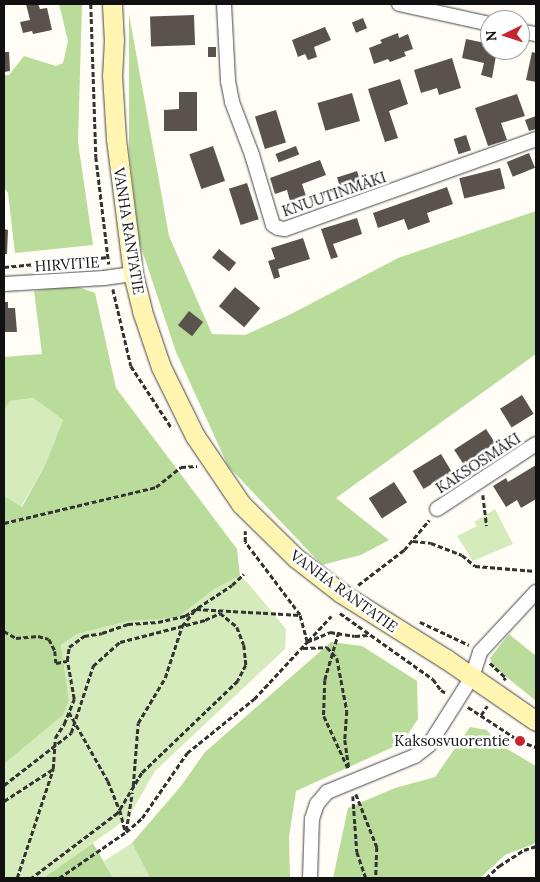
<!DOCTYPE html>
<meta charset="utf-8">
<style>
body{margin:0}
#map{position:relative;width:540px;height:882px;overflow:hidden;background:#fffdf5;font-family:Lora,serif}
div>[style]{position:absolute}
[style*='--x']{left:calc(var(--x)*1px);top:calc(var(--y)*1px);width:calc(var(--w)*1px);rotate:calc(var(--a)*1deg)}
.green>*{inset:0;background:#d5ebbc}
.forest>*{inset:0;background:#b9dc9b}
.building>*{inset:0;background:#5a524d;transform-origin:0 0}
.path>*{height:2.5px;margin-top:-1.25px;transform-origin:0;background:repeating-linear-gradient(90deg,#333 0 5px,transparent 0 7.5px)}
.roads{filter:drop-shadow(0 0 1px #444) drop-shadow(0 0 1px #444)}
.street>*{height:14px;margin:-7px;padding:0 7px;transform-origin:7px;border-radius:7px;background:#fff}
.secondary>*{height:19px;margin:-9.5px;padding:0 9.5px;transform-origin:9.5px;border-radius:9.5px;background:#fff5b0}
.dots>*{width:14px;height:14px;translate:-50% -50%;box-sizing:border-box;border:2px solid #fff;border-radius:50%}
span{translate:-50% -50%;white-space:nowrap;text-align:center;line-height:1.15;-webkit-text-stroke:5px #fff;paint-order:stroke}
.street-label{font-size:15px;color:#111}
.poi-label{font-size:15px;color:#111}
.right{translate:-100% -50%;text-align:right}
.frame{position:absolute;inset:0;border:5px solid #111;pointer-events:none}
.north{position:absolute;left:480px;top:10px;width:50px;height:50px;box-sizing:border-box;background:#fff;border:1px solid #a0a0a0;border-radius:50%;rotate:266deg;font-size:14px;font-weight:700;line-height:20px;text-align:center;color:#111}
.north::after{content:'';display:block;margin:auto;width:18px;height:22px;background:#c4252f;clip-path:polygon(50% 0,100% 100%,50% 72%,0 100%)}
</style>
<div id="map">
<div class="green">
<div style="clip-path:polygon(33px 398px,63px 420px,45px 465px,21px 507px,4px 496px,4px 410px,10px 401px)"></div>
<div style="clip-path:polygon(495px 509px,513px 544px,473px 561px,457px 536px,477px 526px,474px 522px)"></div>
<div style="clip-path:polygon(240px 576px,248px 583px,286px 629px,285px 649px,155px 771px,128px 818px,43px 878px,4px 878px,4px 764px,63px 715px,69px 701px,61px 645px,77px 634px,129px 621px,177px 618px,214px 589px)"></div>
<div style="clip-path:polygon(132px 843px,150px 878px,113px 878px,104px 861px)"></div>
</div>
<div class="forest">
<div style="clip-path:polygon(59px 4px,82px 4px,78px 142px,93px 245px,15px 253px,8px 193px,4px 188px,4px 75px,9px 75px,24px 56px,56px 66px,63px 63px,68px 41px)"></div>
<div style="clip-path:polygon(129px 14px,169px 236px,212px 334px,245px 335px,291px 314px,398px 258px,536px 211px,536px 354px,336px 498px,389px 540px,361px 555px,322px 565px,228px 466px,176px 352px,140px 244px,129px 151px)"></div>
<div style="clip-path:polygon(73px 285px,95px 293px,116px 388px,237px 549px,240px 576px,214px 589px,177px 618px,129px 621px,77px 634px,61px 645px,69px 701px,63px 715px,4px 764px,4px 496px,22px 507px,45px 465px,63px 420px,33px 398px,10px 401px,4px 410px,4px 357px,42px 354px,34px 291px)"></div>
<div style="clip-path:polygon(509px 634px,536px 656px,536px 701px,493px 666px,490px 658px)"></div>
<div style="clip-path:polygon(331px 642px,362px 646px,417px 681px,418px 719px,402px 743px,296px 791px,289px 837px,290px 878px,150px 878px,132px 843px,181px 786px,205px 752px)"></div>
<div style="clip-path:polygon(470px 727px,487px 730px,497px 743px,536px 766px,536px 843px,505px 855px,480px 878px,333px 878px,348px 808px,395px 788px,435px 777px)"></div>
<div style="clip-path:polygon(93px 843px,113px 878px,43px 878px)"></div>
</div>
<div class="building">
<div style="clip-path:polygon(26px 4px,38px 4px,40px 9px,47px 8px,52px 30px,33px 34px,32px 31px,23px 33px,20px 22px,30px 20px)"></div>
<div style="left:194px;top:15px;width:30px;height:44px;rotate:88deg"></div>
<div style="left:363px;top:18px;width:11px;height:12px;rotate:68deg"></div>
<div style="clip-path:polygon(325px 27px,331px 40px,314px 47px,317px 57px,308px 60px,305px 54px,298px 57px,292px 40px)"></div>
<div style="clip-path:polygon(398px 33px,399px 38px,408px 34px,413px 49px,404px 52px,406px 56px,390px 62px,388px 59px,374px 64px,369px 48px,382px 43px,380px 40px)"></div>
<div style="clip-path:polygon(466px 39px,490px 44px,490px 50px,497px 50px,492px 78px,481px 75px,484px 63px,462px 58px)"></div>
<div style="left:208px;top:47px;width:8px;height:10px"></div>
<div style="clip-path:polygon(4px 52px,9px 52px,10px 71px,4px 72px)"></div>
<div style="clip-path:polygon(532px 52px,536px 53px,536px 82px,526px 80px)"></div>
<div style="clip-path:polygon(452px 58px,461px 88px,439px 95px,437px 88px,421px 93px,414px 70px)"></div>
<div style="clip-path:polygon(400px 79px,408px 104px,389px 111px,398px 138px,385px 142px,368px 89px)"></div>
<div style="clip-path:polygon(179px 92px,197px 92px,197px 131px,164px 131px,164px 110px,179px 109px)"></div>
<div style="left:352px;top:93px;width:29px;height:36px;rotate:74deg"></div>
<div style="clip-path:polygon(517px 94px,525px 116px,501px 123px,507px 140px,488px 146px,475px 108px)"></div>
<div style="left:276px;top:110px;width:34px;height:22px;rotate:73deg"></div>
<div style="clip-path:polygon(536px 116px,536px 129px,529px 131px,525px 120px)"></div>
<div style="left:466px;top:135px;width:16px;height:13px;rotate:72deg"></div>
<div style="left:213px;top:146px;width:37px;height:25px;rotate:71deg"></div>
<div style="left:296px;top:146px;width:9px;height:22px;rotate:69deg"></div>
<div style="left:529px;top:153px;width:16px;height:24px;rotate:68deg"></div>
<div style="clip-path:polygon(320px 160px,326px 175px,302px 184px,306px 196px,290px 201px,287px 190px,275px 194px,270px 178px)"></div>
<div style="left:500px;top:168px;width:21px;height:42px;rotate:76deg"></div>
<div style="left:357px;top:171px;width:20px;height:21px;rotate:72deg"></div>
<div style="left:247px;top:183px;width:38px;height:19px;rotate:72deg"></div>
<div style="clip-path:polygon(447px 187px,453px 204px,427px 213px,430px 222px,408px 230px,404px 219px,378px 228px,373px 213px)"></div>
<div style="clip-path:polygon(357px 218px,362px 234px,333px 244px,338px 257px,331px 259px,321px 229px)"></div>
<div style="clip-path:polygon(4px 229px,8px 230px,7px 254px,4px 254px)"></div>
<div style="clip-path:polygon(303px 238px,310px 259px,278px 269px,280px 277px,274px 279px,268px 261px,275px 259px,271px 248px)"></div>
<div style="left:219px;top:249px;width:22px;height:11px;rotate:39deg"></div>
<div style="left:235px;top:287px;width:33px;height:25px;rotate:40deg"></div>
<div style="clip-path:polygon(4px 302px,8px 302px,8px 308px,15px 308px,17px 332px,4px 332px)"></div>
<div style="left:189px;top:311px;width:18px;height:18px;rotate:38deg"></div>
<div style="left:522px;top:395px;width:22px;height:26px;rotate:58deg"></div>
<div style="left:486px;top:429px;width:17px;height:38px;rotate:57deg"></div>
<div style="left:441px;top:454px;width:21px;height:33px;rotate:59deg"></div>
<div style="clip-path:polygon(536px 465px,536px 499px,521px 508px,517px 500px,506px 507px,493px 486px,506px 478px,508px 482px)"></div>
<div style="left:394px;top:482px;width:24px;height:30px;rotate:57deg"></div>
</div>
<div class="path">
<div style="--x:91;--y:4;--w:153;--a:88.1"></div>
<div style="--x:96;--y:157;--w:108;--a:83.1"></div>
<div style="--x:4;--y:267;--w:105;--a:-5.4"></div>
<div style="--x:113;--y:289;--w:79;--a:76.8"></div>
<div style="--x:131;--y:366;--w:73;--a:56.7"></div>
<div style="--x:4;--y:300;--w:1;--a:0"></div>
<div style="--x:483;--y:495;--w:31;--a:83"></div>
<div style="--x:4;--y:523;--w:156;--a:-13.3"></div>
<div style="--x:156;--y:487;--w:32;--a:-39"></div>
<div style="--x:181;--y:467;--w:16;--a:-4"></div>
<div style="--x:413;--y:541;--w:18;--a:6"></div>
<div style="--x:431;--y:543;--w:33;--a:21"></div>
<div style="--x:462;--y:555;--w:17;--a:40"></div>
<div style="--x:475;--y:566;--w:61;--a:4.7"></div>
<div style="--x:358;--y:585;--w:58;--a:-37.3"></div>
<div style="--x:404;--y:550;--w:39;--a:-50"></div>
<div style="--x:340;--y:613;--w:114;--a:35.4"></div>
<div style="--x:433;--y:679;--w:14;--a:54"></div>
<div style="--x:441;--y:690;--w:6;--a:31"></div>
<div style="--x:420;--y:622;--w:54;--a:25.1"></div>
<div style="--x:4;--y:631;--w:14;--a:30"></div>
<div style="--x:16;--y:638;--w:22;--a:-5"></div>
<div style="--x:38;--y:636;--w:11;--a:15"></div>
<div style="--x:49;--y:639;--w:13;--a:63"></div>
<div style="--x:55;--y:651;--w:12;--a:85"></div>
<div style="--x:56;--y:663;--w:11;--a:-10"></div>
<div style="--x:339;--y:632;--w:50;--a:106.3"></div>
<div style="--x:325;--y:680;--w:36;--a:92"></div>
<div style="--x:324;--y:716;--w:57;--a:65.2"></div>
<div style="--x:308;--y:641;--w:34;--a:-47"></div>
<div style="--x:307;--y:642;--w:25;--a:-23"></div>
<div style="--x:330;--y:632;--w:25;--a:9"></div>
<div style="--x:355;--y:636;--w:13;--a:-4"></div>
<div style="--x:303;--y:648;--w:24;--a:-2"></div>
<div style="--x:327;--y:647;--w:15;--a:48"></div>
<div style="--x:337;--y:658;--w:54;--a:79.3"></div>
<div style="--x:347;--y:711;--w:29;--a:94"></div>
<div style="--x:345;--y:740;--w:29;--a:82"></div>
<div style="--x:490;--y:663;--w:22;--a:43"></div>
<div style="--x:506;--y:678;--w:3;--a:135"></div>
<div style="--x:468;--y:707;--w:62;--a:33.2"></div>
<div style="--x:520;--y:741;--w:17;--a:21"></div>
<div style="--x:69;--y:712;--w:79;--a:60.5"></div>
<div style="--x:108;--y:781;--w:31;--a:68"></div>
<div style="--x:120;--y:810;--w:21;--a:76"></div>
<div style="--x:481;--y:715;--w:11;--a:-56"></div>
<div style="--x:4;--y:785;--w:85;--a:-37.8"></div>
<div style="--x:71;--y:733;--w:71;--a:-71.8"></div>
<div style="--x:93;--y:666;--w:36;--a:-42"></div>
<div style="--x:120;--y:642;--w:88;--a:-14.5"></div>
<div style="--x:205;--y:620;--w:17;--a:-25"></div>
<div style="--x:220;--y:613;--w:22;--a:39"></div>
<div style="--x:237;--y:627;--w:19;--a:69"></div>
<div style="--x:244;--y:645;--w:20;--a:84"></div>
<div style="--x:246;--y:665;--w:18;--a:117"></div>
<div style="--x:238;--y:681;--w:133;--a:136.2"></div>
<div style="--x:142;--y:773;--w:47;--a:121"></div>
<div style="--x:118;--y:813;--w:108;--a:142.9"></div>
<div style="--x:133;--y:786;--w:63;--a:-85.5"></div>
<div style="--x:138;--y:723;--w:52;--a:-59"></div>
<div style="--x:165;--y:678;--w:55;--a:-71.9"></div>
<div style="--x:182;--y:626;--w:22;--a:-51"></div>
<div style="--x:196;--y:609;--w:104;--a:3.3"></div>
<div style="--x:356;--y:794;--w:57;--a:68.4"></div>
<div style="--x:377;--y:847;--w:31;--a:92"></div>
<div style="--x:353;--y:796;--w:56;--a:85.9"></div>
<div style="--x:357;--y:852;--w:28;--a:71"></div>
<div style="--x:4;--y:801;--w:59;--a:-33.1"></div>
<div style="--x:126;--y:831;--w:39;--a:-81"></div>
<div style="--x:17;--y:878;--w:115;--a:-71.7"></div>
<div style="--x:53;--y:769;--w:31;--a:-86"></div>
<div style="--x:55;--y:738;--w:17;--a:-57"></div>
<div style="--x:64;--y:724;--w:27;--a:-68"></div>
<div style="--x:74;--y:699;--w:39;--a:-100"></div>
<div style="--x:67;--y:661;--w:14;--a:-82"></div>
<div style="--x:69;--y:647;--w:19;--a:-36"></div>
<div style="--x:84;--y:636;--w:18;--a:-9"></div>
<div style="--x:102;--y:633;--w:28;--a:-19"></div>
<div style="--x:128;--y:624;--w:30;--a:-4"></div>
<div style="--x:158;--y:622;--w:28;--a:-13"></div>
<div style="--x:185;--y:616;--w:56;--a:-33.4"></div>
<div style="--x:232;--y:585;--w:16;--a:-43"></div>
<div style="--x:59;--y:878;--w:81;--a:-34.5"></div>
<div style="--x:126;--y:832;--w:21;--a:-41"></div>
<div style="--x:142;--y:818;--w:79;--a:-55.3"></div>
<div style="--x:187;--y:753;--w:86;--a:-38.9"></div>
<div style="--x:254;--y:699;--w:78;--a:-47.1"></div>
<div style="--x:307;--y:642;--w:28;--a:-105"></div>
<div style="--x:300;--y:615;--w:91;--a:-127"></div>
<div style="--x:245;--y:542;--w:11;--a:-90"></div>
<div style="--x:486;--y:878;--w:18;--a:-43"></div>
<div style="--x:499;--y:866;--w:30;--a:-33"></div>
<div style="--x:524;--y:850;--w:13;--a:-18"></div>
</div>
<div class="roads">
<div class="street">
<div style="--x:224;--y:4;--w:77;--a:87"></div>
<div style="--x:228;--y:81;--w:21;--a:79"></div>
<div style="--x:232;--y:102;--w:57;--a:69.3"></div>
<div style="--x:252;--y:155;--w:73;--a:73.3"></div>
<div style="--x:273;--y:225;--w:6;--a:31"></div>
<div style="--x:278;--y:228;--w:7;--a:8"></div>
<div style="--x:285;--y:229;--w:267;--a:-19.7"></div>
<div style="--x:399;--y:4;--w:93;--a:12.4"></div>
<div style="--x:520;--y:31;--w:16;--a:11"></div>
<div style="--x:4;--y:284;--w:100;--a:-3.4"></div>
<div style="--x:104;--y:278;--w:29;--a:-8"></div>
<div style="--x:437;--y:509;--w:118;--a:-33.3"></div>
<div style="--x:310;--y:878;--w:59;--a:-88.1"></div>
<div style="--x:312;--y:819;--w:16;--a:-72"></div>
<div style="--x:317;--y:804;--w:16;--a:-50"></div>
<div style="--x:327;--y:792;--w:95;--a:-22.2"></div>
<div style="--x:415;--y:756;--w:18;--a:-38"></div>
<div style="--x:429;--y:745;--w:80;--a:-57.7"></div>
<div style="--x:472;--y:677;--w:26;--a:-72"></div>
<div style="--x:480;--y:652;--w:82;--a:-47"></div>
</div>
<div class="secondary">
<div style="--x:112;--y:4;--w:35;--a:87"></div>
<div style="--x:114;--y:39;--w:36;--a:93"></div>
<div style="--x:112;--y:75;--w:64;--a:86.4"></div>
<div style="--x:116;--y:139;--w:136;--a:82.8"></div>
<div style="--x:133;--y:274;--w:38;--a:76"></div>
<div style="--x:142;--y:311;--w:59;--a:71.3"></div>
<div style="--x:161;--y:367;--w:77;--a:63.8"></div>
<div style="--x:195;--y:436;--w:82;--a:55.9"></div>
<div style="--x:241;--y:504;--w:77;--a:44.5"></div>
<div style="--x:296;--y:558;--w:57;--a:37.9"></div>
<div style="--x:341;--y:593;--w:124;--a:32.2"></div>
<div style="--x:446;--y:659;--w:109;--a:34.6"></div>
</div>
</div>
<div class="dots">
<div style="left:520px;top:741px;background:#c4252f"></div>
</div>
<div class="street-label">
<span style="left:334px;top:194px;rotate:-19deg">KNUUTINMÄKI</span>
<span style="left:129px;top:231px;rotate:81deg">VANHA RANTATIE</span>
<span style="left:67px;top:264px;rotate:-4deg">HIRVITIE</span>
<span style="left:478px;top:463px;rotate:-33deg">KAKSOSMÄKI</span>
<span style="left:344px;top:591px;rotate:36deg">VANHA RANTATIE</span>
</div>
<div class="poi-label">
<span class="right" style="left:510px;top:741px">Kaksosvuorentie</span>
</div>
<div class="frame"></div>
<div class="north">N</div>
</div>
